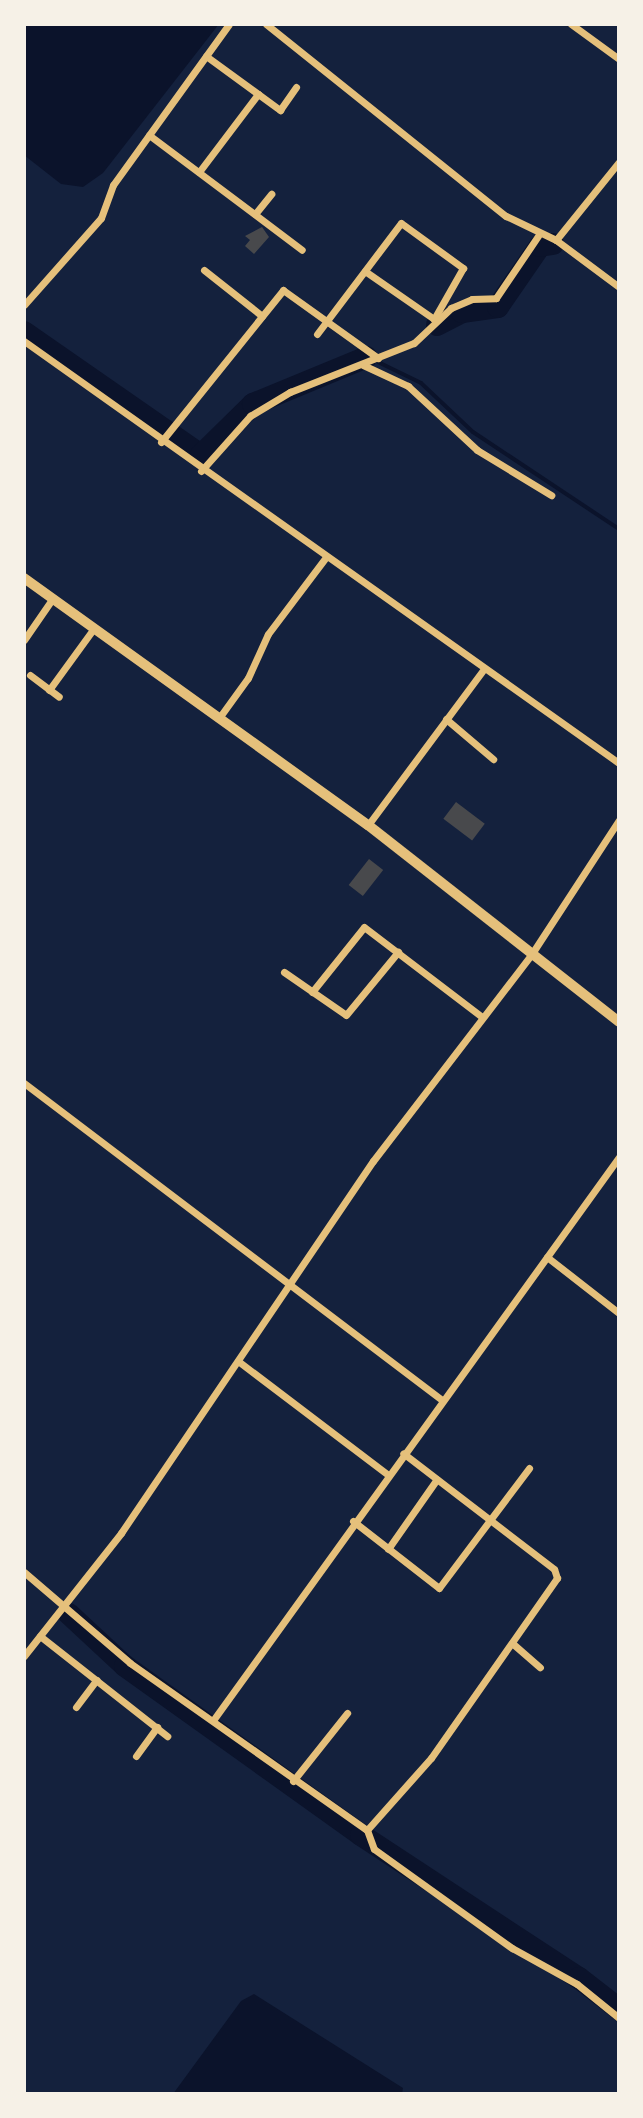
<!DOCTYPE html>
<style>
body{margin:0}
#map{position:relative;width:643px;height:2118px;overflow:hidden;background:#14213d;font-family:"Times New Roman",serif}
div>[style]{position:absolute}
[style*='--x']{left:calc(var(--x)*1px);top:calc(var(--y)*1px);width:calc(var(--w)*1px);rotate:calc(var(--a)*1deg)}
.water>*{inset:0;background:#0b132b}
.stream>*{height:4px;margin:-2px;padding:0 2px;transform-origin:2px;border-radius:2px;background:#0b132b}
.river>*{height:22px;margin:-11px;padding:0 11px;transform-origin:11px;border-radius:11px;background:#0b132b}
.building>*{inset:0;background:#48494c;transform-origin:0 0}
.minor>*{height:7px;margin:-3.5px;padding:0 3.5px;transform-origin:3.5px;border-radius:3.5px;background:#e5c07b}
.secondary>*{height:10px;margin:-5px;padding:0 5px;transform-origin:5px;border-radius:5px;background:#e5c07b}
span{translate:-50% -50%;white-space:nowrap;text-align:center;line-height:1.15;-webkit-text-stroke:6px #f6f1e7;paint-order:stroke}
.frame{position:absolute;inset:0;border:26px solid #f6f1e7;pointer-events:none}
</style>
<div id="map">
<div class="water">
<div style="clip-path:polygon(24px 24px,219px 24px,103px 173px,83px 187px,61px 184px,24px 155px)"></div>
<div style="clip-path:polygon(254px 1994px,403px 2088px,402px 2094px,173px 2094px,241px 2001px)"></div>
</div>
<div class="stream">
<div style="--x:378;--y:362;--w:48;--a:26"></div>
<div style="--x:421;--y:383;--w:71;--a:43.3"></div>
<div style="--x:473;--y:432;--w:175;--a:33.6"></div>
</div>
<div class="river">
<div style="--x:437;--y:325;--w:28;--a:-27"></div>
<div style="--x:462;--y:312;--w:36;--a:-8"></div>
<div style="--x:498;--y:307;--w:74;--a:-55.5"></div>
<div style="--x:540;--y:246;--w:13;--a:-9"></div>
<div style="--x:24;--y:332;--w:216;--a:34.8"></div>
<div style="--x:201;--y:455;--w:73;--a:-44.4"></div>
<div style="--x:253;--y:404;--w:123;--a:-22.4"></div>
<div style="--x:69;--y:1614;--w:76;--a:42.9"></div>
<div style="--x:125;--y:1666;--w:290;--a:35.6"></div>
<div style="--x:361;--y:1835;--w:261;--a:33.3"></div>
<div style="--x:579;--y:1978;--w:51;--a:37.8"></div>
</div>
<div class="building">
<div style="clip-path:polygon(262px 227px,269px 237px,254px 254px,245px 246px,250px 240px,245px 236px)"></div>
<div style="left:456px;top:802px;width:36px;height:21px;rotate:37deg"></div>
<div style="left:369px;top:859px;width:18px;height:33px;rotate:38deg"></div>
</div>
<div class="minor">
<div style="--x:266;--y:24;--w:307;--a:38.7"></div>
<div style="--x:506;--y:216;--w:55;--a:25.6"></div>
<div style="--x:556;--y:240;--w:79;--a:36.7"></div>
<div style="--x:571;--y:24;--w:59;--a:36.1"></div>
<div style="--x:206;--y:56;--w:92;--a:36.1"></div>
<div style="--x:280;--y:110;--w:28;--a:-55"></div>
<div style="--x:149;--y:135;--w:191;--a:36.9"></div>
<div style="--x:199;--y:172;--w:98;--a:-52.9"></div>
<div style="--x:255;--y:214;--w:26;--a:-51"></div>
<div style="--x:556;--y:240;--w:100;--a:-51.1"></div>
<div style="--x:204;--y:270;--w:74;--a:38.4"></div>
<div style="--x:24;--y:305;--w:116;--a:-48.5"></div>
<div style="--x:101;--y:218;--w:35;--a:-70"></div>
<div style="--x:113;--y:185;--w:198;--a:-54.2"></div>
<div style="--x:317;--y:334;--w:139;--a:-52.9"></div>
<div style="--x:401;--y:223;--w:77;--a:36"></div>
<div style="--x:463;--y:268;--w:59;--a:119.6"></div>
<div style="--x:434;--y:319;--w:84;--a:-145.2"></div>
<div style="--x:24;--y:341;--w:729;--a:35.35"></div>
<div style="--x:363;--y:365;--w:50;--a:25"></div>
<div style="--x:408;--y:386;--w:94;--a:42.8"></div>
<div style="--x:477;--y:450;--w:87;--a:31.3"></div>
<div style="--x:161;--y:442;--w:195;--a:-51.2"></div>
<div style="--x:283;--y:290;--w:117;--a:35.6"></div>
<div style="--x:201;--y:471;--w:74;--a:-48.3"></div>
<div style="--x:250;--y:416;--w:47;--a:-31"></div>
<div style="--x:290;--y:392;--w:133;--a:-21.6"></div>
<div style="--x:414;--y:343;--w:51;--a:-43.4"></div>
<div style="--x:451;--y:308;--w:23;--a:-23"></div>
<div style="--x:472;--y:299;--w:24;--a:-2"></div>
<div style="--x:496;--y:298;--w:75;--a:-55.9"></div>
<div style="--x:24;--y:640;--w:51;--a:-55.4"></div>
<div style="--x:30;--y:675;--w:36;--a:37"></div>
<div style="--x:49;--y:690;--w:77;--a:-54"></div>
<div style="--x:219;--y:718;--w:49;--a:-54.1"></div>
<div style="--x:248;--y:678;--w:48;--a:-65.6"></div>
<div style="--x:268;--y:634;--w:96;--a:-53"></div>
<div style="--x:446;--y:719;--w:62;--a:40.4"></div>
<div style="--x:368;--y:825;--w:194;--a:-53.4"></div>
<div style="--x:284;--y:972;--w:75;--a:34.7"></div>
<div style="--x:346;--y:1015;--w:82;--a:-50.5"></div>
<div style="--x:312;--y:992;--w:83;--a:-51.3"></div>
<div style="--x:364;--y:927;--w:148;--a:37.3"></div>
<div style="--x:24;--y:1083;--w:525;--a:37.18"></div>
<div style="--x:547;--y:1257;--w:91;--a:37.9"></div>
<div style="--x:238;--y:1361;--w:187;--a:37.2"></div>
<div style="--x:353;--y:1521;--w:109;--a:37.9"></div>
<div style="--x:439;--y:1588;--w:150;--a:-53.1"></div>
<div style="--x:388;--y:1549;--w:85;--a:-55"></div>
<div style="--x:24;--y:1572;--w:140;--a:40.6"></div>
<div style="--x:130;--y:1663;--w:290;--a:35.2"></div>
<div style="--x:367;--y:1830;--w:20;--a:70"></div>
<div style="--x:374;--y:1849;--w:170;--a:35.7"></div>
<div style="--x:512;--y:1948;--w:74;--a:29"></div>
<div style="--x:577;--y:1984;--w:54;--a:39"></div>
<div style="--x:40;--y:1636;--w:162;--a:38.2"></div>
<div style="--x:512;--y:1643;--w:37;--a:41"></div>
<div style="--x:24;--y:1656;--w:157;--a:-51.7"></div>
<div style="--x:121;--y:1533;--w:449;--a:-55.9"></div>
<div style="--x:373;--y:1161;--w:260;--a:-52.5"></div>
<div style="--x:531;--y:955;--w:161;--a:-56.9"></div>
<div style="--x:76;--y:1707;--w:34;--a:-53"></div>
<div style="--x:214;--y:1719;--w:693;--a:-54.22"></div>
<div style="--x:136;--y:1756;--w:36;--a:-54"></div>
<div style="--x:293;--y:1781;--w:87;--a:-51.5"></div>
<div style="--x:367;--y:1830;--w:96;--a:-48.4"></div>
<div style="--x:431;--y:1758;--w:220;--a:-55"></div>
<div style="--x:557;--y:1578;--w:9;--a:-108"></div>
<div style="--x:554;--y:1569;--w:190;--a:-142.5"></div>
</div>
<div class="secondary">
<div style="--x:24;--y:578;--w:423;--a:35.7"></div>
<div style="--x:368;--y:825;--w:319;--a:38.1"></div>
</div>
<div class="frame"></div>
</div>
